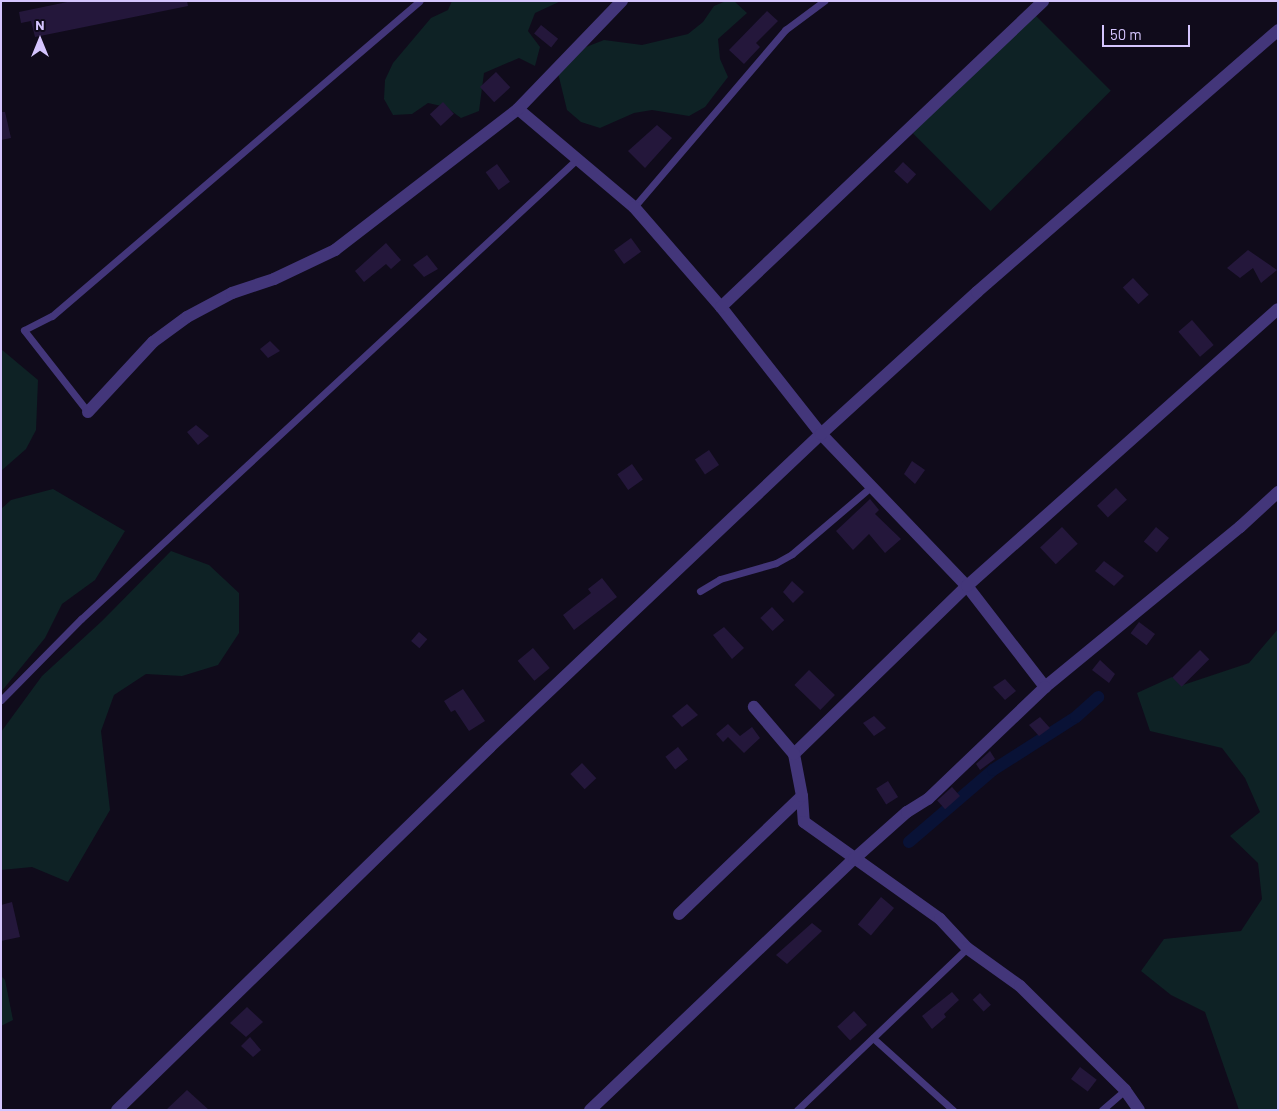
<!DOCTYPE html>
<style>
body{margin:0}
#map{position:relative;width:1279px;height:1111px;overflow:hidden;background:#100b1b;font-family:Barlow,sans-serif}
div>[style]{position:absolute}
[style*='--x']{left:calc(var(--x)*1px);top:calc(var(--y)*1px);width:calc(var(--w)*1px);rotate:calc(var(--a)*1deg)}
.green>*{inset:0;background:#0e2225;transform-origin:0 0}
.canal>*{height:12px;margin:-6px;padding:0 6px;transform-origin:6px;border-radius:6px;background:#091236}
.building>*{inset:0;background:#24173b;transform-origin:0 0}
.service>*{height:7px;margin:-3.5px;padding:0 3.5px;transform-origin:3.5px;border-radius:3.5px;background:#43367a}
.minor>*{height:12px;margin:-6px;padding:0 6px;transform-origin:6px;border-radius:6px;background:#43367a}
span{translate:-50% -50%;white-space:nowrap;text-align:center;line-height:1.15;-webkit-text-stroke:4px #100b1b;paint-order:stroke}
.frame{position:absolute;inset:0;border:2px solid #d5c5fe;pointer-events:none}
.north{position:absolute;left:15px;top:15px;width:50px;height:50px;-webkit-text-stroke:4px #100b1b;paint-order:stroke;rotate:0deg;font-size:14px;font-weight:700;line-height:20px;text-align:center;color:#d5c5fe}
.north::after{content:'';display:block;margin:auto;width:18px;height:22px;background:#d5c5fe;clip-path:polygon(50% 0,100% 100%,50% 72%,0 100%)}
.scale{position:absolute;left:1102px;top:25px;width:88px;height:22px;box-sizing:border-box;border:2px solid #d5c5fe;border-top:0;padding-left:6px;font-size:15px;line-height:18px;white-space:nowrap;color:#d5c5fe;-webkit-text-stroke:4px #100b1b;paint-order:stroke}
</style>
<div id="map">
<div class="green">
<div style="clip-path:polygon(452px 1px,561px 1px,535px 13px,528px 31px,540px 47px,535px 66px,519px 58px,484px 73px,479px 111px,461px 118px,446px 107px,428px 103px,412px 114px,393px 115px,384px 99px,385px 80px,393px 63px,431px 18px,448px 10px)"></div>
<div style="clip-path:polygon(726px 1px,734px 1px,747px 13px,718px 39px,720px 59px,728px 77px,705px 107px,689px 116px,652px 110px,634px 113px,600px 128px,581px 122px,567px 110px,558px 73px,586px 47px,604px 40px,642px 45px,688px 34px,703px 22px,714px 6px)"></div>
<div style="left:1033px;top:13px;width:110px;height:170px;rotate:45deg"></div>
<div style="clip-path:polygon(1px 349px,38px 380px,36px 430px,26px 449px,1px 471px)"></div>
<div style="clip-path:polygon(53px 489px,125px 531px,95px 580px,62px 604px,45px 638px,1px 692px,1px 509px,11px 500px)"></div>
<div style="clip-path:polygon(171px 551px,209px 565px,239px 593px,239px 633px,218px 665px,182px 676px,146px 674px,114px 695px,101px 731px,110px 810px,68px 882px,32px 867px,1px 870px,1px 732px,42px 676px,102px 621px)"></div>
<div style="clip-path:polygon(1278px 629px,1278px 1110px,1239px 1110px,1205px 1012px,1171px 995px,1141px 971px,1164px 939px,1241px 931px,1262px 899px,1258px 863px,1230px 836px,1260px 812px,1245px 778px,1222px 748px,1150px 731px,1137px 693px,1172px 677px,1183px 685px,1249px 663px)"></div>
<div style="clip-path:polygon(1px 976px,5px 980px,13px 1020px,1px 1026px)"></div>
</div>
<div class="canal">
<div style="--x:909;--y:842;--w:111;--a:-40.6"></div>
<div style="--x:993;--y:770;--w:98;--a:-32.6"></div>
<div style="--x:1076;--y:717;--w:30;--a:-42"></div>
</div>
<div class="building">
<div style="clip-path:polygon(72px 1px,187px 1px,188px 6px,35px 37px,31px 21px,21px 23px,19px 12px)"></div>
<div style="clip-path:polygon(767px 11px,778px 21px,756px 43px,760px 47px,744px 64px,729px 50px)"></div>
<div style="left:541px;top:25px;width:22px;height:11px;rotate:39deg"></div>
<div style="left:496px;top:72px;width:21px;height:22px;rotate:47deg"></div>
<div style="left:443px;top:102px;width:16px;height:18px;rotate:47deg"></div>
<div style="clip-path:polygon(1px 112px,5px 112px,11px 138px,1px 140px)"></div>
<div style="clip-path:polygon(657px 125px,672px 138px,645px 168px,628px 151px)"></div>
<div style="left:903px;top:162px;width:18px;height:13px;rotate:43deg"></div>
<div style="left:497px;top:164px;width:22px;height:14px;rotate:54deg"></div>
<div style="left:631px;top:238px;width:17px;height:21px;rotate:54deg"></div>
<div style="clip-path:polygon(386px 243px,401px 260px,391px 269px,386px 264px,364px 282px,355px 271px)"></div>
<div style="clip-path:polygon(1248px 250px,1277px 270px,1261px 283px,1253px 268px,1240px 278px,1227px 268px)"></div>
<div style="clip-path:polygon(427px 255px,438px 269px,424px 277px,413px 265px)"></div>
<div style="left:1133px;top:278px;width:23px;height:14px;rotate:47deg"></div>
<div style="left:1192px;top:320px;width:33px;height:18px;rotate:49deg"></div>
<div style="clip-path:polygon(270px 341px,280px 351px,268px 358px,260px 349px)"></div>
<div style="clip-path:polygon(196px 425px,209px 436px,198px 445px,187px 432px)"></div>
<div style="left:709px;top:450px;width:18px;height:17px;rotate:56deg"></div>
<div style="clip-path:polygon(912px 461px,925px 470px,915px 484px,904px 474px)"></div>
<div style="left:632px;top:464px;width:19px;height:18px;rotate:55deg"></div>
<div style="left:1116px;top:488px;width:16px;height:26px;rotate:47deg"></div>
<div style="clip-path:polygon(870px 499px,879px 510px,875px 514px,901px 539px,885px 553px,869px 534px,853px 550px,836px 531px)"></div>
<div style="left:1062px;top:527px;width:23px;height:30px;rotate:47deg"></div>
<div style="left:1156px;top:527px;width:17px;height:19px;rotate:40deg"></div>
<div style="clip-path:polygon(1104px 561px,1124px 576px,1114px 586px,1095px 571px)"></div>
<div style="clip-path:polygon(602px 578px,617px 597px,574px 630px,563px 615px,591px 593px,588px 589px)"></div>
<div style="clip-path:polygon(792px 581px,804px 592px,793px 603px,783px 592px)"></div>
<div style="left:772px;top:607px;width:18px;height:16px;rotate:47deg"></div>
<div style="left:1139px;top:622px;width:20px;height:14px;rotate:37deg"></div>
<div style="clip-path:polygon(724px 627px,744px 648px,732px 659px,713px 635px)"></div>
<div style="left:419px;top:632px;width:11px;height:12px;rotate:41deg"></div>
<div style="left:533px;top:648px;width:26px;height:20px;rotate:50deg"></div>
<div style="left:1200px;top:650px;width:13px;height:39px;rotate:45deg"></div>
<div style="clip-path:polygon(1100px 660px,1115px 674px,1109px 683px,1092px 670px)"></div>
<div style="left:809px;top:670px;width:36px;height:21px;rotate:44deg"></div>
<div style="clip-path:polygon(1005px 679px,1016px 691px,1005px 700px,993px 687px)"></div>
<div style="clip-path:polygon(463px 689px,485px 721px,469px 731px,455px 710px,451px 712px,444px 701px)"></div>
<div style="clip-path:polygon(687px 704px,698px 715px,682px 727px,672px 716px)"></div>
<div style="clip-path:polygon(874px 716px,886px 728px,874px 736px,863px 723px)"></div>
<div style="clip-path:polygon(1040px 717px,1050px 728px,1039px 736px,1029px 725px)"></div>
<div style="clip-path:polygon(728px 724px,740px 736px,752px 727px,760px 738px,744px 753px,728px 737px,723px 742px,716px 734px)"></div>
<div style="left:678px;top:747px;width:16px;height:16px;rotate:52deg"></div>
<div style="clip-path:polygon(990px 751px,995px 759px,980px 770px,976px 764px)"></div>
<div style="left:582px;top:763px;width:21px;height:16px;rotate:47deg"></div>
<div style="left:888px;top:781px;width:19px;height:14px;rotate:58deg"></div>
<div style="left:952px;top:787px;width:12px;height:20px;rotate:48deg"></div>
<div style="left:881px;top:897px;width:17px;height:36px;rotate:40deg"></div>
<div style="clip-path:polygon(12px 902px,20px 937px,1px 941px,1px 905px)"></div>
<div style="clip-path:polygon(812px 923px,822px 931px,787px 964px,776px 955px)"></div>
<div style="clip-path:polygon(952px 992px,959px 1000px,944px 1014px,946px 1017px,932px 1029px,922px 1016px)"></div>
<div style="left:980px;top:993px;width:16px;height:10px;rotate:47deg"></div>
<div style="clip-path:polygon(247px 1007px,263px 1022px,246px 1037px,230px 1023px)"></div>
<div style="left:854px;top:1011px;width:19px;height:23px;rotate:47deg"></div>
<div style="clip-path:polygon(250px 1037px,261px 1050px,253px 1057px,241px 1046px)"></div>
<div style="left:1080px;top:1067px;width:21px;height:15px;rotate:37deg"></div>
<div style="clip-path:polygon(187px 1090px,209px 1110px,166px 1110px)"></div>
</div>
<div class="service">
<div style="--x:634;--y:207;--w:233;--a:-49.5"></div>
<div style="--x:785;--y:30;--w:49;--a:-36.6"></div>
<div style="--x:88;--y:412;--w:104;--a:-128"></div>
<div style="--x:24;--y:330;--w:31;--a:-27"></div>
<div style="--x:52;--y:316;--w:484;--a:-40.6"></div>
<div style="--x:700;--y:591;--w:23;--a:-31"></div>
<div style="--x:720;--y:579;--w:58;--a:-15.9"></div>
<div style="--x:776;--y:563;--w:18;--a:-29"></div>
<div style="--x:792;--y:554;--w:105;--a:-40.4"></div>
<div style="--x:1;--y:700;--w:114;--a:-45.4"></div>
<div style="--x:81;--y:619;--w:676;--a:-42.84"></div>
<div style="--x:873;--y:1038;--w:108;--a:42"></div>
<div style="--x:797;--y:1110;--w:235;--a:-43.6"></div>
<div style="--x:1102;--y:1110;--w:30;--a:-41"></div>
</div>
<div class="minor">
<div style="--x:518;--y:109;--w:152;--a:40.2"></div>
<div style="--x:634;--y:207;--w:133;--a:49"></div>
<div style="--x:721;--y:307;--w:162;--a:51.8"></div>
<div style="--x:821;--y:434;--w:211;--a:46.2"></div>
<div style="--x:967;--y:586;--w:128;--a:52.3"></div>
<div style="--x:1045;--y:687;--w:252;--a:-39.4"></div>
<div style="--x:1240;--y:527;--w:52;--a:-42.6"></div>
<div style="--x:721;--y:307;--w:444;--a:-43.5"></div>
<div style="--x:88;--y:412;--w:96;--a:-47.1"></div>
<div style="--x:153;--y:342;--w:42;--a:-36.3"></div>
<div style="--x:187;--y:317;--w:51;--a:-28.1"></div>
<div style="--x:232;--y:293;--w:44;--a:-18.4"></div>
<div style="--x:274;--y:279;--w:68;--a:-25.4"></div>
<div style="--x:335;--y:250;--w:231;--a:-37.6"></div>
<div style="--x:518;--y:109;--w:150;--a:-46.1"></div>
<div style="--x:794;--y:754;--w:241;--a:-44.2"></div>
<div style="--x:967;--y:586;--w:416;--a:-41.7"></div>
<div style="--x:802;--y:796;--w:26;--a:86"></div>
<div style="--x:804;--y:822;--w:167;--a:35.5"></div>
<div style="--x:940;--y:919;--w:40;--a:47"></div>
<div style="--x:967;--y:948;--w:65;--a:35.6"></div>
<div style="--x:1020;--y:986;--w:148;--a:44.7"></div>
<div style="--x:1125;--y:1090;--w:24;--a:55"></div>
<div style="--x:679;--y:914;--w:170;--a:-43.8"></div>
<div style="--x:802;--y:796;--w:43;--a:-100.8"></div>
<div style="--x:794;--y:754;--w:62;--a:-130.4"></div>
<div style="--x:117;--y:1110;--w:520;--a:-44.22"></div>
<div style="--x:490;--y:747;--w:456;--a:-43.4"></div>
<div style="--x:821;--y:434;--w:211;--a:-42.3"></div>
<div style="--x:977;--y:292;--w:399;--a:-41"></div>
<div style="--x:590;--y:1110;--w:364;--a:-43.6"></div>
<div style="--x:854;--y:859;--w:71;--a:-41.6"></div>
<div style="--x:907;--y:812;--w:25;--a:-32"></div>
<div style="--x:928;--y:799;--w:162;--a:-43.7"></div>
</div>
<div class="frame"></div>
<div class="north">N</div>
<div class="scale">50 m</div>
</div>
